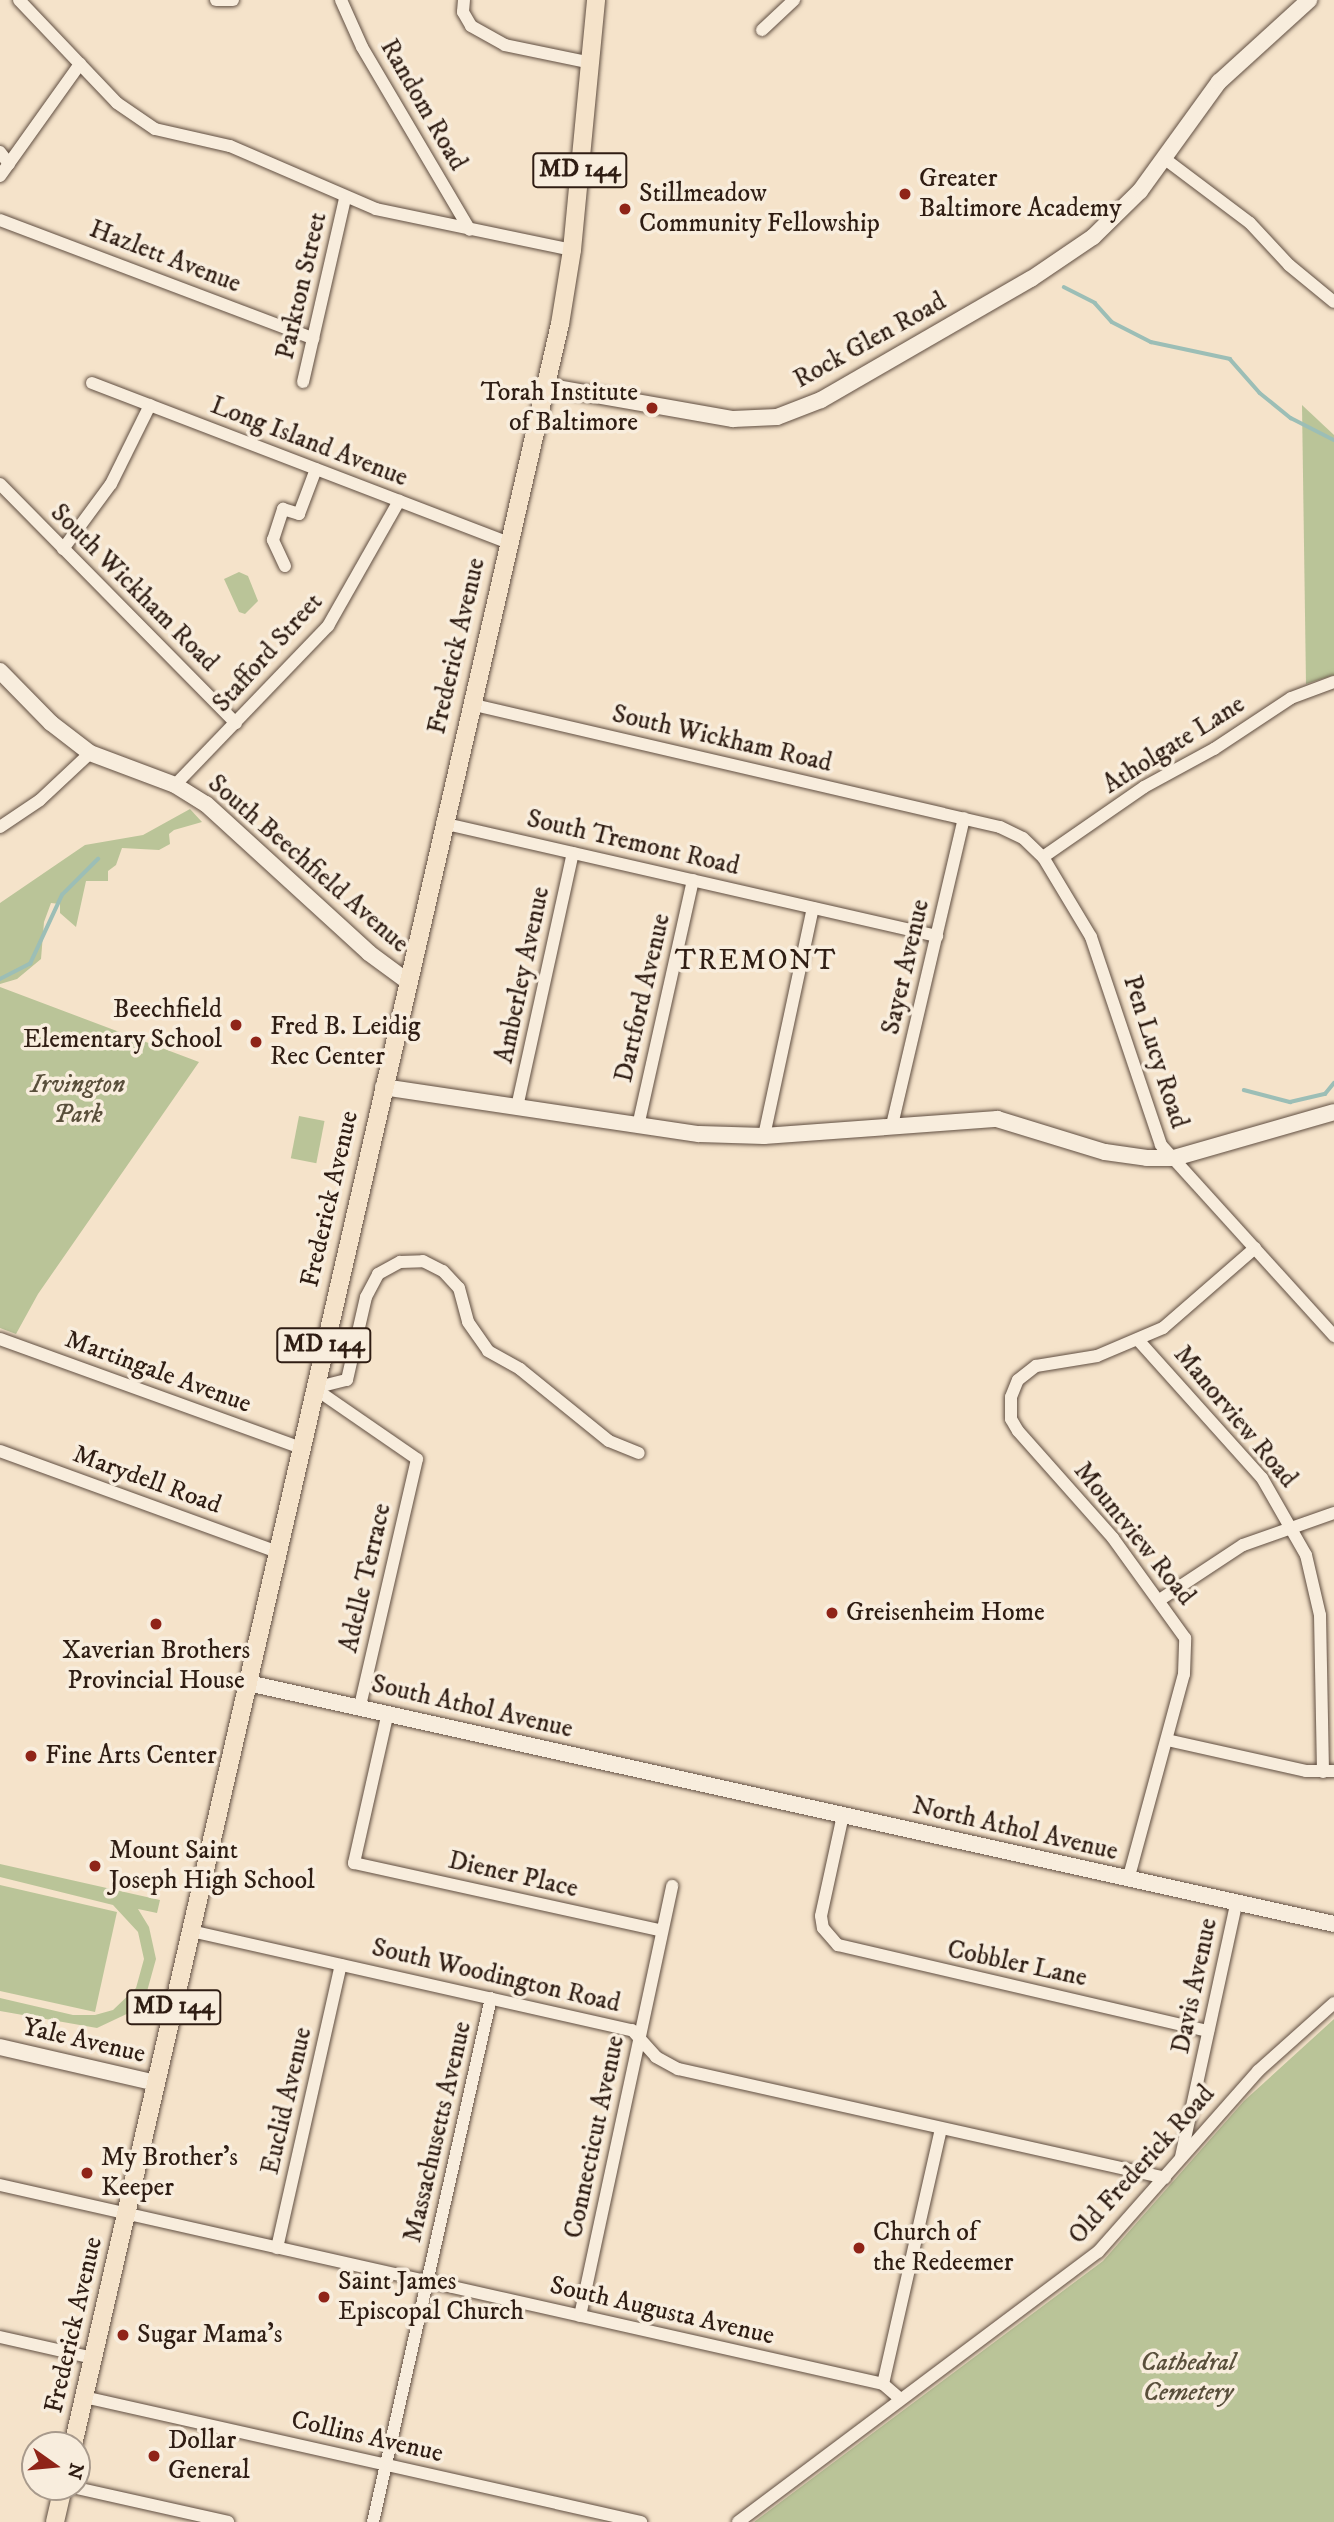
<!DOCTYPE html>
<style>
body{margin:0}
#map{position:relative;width:1334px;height:2522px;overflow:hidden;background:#f5e3ca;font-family:"IM FELL DW Pica",serif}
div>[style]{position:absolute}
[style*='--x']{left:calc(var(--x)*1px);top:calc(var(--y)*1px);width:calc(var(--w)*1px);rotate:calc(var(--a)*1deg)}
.green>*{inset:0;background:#bac498;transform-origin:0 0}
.stream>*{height:3.5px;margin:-1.75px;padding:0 1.75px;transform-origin:1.75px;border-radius:1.75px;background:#9cbeb6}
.roads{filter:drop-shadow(0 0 2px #604e41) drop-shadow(0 0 2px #604e41)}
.street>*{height:12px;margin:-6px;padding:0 6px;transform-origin:6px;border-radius:6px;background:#f8eddd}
.secondary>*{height:16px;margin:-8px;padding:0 8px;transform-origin:8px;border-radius:8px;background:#f8eddd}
.primary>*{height:18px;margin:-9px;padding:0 9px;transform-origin:9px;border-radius:9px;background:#f5e3ca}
.dots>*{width:19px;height:19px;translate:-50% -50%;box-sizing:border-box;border:4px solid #f8eddd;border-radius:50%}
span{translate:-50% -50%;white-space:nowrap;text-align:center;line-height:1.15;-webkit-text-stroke:7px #f8eddd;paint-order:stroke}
.shield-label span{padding:2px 5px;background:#f8eddd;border:2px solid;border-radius:5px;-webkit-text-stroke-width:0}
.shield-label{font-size:24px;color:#2f1d13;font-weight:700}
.street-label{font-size:26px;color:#2f1d13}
.poi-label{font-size:26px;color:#2f1d13}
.left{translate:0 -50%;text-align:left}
.right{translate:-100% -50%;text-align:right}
.park-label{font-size:26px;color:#594f3b;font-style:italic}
.neighbourhood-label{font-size:28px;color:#2f1d13;letter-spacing:2px}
.north{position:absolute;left:21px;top:2431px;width:70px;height:70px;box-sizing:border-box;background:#f8eddd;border:2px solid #a89a8c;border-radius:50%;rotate:105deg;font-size:19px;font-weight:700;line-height:28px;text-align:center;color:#2f1d13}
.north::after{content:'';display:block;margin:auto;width:24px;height:32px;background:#8f2418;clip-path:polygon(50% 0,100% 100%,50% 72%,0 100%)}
</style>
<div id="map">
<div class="green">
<div style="clip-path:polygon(1302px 405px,1334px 435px,1334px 675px,1306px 684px)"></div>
<div style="clip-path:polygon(239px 572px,248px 576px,258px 601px,245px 614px,239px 612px,224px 579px)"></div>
<div style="clip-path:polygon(190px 809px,202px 822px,174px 830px,169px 834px,170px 844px,159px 850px,122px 848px,116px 865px,108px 871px,108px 881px,86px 881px,76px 927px,60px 913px,60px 904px,51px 903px,44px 922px,41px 959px,17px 979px,0 984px,0 903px,85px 845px,143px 835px)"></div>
<div style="clip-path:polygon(0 987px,199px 1062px,38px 1294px,16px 1334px,0 1328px)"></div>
<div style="left:299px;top:1116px;width:26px;height:43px;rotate:11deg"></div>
<div style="clip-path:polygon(0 1864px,160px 1900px,157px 1913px,138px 1909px,149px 1927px,156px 1959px,146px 1995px,133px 2011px,97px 2028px,0 2011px,0 1998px,73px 2015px,95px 2015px,113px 2010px,136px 1988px,144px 1959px,138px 1932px,113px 1905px,0 1877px)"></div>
<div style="clip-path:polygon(0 1885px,117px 1912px,95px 2012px,0 1991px)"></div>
<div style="clip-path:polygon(1334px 2019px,1334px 2522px,754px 2522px,1103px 2261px,1244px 2101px)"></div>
</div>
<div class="stream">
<div style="--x:1064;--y:287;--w:35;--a:27"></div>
<div style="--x:1095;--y:303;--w:25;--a:48"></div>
<div style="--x:1112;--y:322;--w:44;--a:27.1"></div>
<div style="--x:1151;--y:342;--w:81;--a:12.1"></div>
<div style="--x:1230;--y:359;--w:45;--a:48.6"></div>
<div style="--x:1260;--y:393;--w:40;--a:39"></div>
<div style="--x:1291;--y:418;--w:48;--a:27.1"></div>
<div style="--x:0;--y:979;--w:34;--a:-27"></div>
<div style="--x:30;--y:964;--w:76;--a:-65.1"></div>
<div style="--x:62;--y:895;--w:51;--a:-45"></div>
<div style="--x:1244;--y:1090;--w:48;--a:14.6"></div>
<div style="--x:1290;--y:1102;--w:36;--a:-13"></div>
<div style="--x:1325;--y:1094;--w:14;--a:-51"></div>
</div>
<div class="roads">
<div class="street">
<div style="--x:19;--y:0;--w:142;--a:46.4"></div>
<div style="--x:117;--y:103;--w:46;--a:34.4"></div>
<div style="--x:155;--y:129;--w:77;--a:12.8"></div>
<div style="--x:230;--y:146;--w:159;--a:23.3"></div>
<div style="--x:376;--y:209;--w:200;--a:11.8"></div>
<div style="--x:216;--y:0;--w:17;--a:0"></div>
<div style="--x:341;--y:0;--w:51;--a:65.9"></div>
<div style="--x:362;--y:47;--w:212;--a:59.5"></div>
<div style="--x:464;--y:0;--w:12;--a:95"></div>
<div style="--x:463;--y:12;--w:16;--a:60"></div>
<div style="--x:471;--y:26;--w:39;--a:29"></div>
<div style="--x:505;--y:45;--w:88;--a:11.8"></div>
<div style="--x:762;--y:30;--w:44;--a:-43.2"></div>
<div style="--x:0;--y:152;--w:15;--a:53"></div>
<div style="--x:1165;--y:159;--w:106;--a:37"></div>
<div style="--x:1250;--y:223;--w:57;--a:47.1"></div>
<div style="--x:1289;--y:265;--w:58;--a:39.4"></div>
<div style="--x:0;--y:176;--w:138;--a:-54.5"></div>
<div style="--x:0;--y:220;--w:335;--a:20.7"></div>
<div style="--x:303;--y:382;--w:188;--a:-77.1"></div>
<div style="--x:92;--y:383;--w:447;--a:21"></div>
<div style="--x:0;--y:484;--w:336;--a:45.4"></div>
<div style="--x:63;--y:549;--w:81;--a:-53.6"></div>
<div style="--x:111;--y:484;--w:88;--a:-63.7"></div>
<div style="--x:285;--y:566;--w:29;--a:-115"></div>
<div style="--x:273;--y:540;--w:33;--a:-72"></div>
<div style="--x:283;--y:509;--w:17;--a:17"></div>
<div style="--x:299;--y:514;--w:48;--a:-69.3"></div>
<div style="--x:470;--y:704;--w:544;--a:13.07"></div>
<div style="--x:1000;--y:827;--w:25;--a:26"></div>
<div style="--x:1023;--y:838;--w:28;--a:44"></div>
<div style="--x:1043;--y:857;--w:93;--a:59"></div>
<div style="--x:1091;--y:937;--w:219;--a:71.4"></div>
<div style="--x:1161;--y:1145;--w:258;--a:47.8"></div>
<div style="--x:175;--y:785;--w:221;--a:-46.1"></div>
<div style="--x:328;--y:626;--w:144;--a:-60.4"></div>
<div style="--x:442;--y:823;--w:508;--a:12.86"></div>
<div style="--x:0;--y:827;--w:48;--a:-34"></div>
<div style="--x:40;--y:800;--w:69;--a:-43.2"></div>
<div style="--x:1043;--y:857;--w:123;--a:-34.7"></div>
<div style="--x:1144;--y:787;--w:80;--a:-28.5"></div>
<div style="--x:1214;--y:749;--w:92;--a:-33.5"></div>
<div style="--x:1291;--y:698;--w:46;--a:-20.4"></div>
<div style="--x:517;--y:1107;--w:260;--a:-77.6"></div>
<div style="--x:892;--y:1125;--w:315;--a:-76.8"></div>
<div style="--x:638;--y:1126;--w:252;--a:-77.4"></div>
<div style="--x:764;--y:1136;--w:233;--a:-77.9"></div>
<div style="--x:0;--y:1339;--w:320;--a:19.9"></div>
<div style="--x:1139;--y:1341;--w:184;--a:48.1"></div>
<div style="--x:1262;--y:1478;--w:89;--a:60.3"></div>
<div style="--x:1306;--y:1555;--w:62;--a:76.9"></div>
<div style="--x:1320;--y:1615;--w:157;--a:88.9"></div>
<div style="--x:314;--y:1388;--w:34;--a:-14"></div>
<div style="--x:347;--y:1380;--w:85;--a:-77.1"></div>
<div style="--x:366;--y:1297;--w:26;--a:-62"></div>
<div style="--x:378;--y:1274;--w:25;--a:-29"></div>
<div style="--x:400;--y:1262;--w:23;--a:-2"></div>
<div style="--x:423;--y:1261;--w:22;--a:27"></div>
<div style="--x:443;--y:1271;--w:23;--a:47"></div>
<div style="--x:459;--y:1288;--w:35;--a:75"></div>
<div style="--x:468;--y:1322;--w:35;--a:55"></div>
<div style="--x:488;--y:1351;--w:37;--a:29"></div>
<div style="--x:520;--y:1369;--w:114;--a:39"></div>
<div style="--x:609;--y:1441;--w:32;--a:22"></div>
<div style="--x:314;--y:1388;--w:125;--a:34.6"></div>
<div style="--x:417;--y:1459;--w:253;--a:103"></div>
<div style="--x:0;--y:1451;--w:296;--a:20"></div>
<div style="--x:1161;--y:1599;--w:98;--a:-33.4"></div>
<div style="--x:1243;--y:1545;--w:96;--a:-19.4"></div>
<div style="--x:388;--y:1712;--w:155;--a:102.7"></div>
<div style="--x:354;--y:1863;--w:315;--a:12.4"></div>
<div style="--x:1167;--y:1740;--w:142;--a:12.6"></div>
<div style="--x:1306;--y:1771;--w:28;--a:0"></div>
<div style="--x:843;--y:1815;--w:103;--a:102.3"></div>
<div style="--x:821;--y:1916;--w:12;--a:81"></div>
<div style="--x:823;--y:1928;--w:23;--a:49"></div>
<div style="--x:838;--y:1945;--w:380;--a:13.1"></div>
<div style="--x:1128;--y:1880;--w:213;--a:-74.8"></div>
<div style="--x:1184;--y:1674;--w:36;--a:-88"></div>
<div style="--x:1185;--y:1638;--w:123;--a:-125.8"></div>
<div style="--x:1113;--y:1538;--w:143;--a:-131.6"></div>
<div style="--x:1018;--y:1431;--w:14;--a:-120"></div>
<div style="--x:1011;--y:1419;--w:22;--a:-90"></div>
<div style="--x:1011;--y:1397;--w:18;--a:-68"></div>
<div style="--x:1018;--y:1380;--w:23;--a:-38"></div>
<div style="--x:1036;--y:1366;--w:62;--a:-9.3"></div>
<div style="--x:1097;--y:1356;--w:72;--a:-23"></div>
<div style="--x:1163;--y:1328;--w:122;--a:-41"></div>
<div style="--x:191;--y:1931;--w:452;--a:12.7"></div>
<div style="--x:632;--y:2030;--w:36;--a:48"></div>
<div style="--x:656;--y:2057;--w:25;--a:29"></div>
<div style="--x:678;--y:2069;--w:499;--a:12.6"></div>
<div style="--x:1181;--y:2157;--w:259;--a:-77.7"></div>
<div style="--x:0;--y:2185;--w:905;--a:12.7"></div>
<div style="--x:883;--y:2384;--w:23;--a:41"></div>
<div style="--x:277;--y:2248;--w:290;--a:-77.3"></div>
<div style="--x:580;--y:2316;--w:440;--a:-77.9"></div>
<div style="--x:0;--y:2337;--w:95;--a:12.7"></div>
<div style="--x:883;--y:2384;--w:262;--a:-77.2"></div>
<div style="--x:84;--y:2397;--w:571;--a:12.65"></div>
<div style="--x:72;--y:2487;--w:160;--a:12.6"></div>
<div style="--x:373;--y:2522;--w:537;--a:-77.31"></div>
<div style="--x:738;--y:2522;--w:450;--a:-36.9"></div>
<div style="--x:1098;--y:2252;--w:242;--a:-48.5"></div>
<div style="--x:1258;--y:2071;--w:102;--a:-41.8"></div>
</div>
<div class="secondary">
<div style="--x:545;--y:386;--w:191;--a:10"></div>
<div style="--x:733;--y:419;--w:44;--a:-2.6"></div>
<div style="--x:777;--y:417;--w:47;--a:-21.1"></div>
<div style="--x:821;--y:400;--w:242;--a:-30"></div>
<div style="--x:1031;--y:279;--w:75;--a:-34.1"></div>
<div style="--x:1093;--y:237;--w:66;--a:-44.4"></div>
<div style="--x:1140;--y:191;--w:135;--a:-54.1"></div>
<div style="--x:1219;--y:82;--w:122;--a:-42.3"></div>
<div style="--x:0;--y:671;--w:73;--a:45.6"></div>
<div style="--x:51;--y:723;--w:49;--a:37.6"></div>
<div style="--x:90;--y:753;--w:91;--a:20.6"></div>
<div style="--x:175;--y:785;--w:36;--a:32"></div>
<div style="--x:206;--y:804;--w:221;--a:42.4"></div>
<div style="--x:369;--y:953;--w:47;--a:36.4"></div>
<div style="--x:383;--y:1087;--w:319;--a:8.5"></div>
<div style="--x:699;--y:1134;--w:65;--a:1.8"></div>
<div style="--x:764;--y:1136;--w:234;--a:-4.2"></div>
<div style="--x:997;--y:1119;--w:113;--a:17"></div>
<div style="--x:1105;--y:1152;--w:42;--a:8.1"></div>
<div style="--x:1147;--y:1158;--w:27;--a:0"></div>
<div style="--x:1174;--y:1158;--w:166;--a:-16"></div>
<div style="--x:248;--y:1683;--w:1112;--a:12.51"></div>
<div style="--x:0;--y:2047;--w:160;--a:13"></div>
</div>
<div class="primary">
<div style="--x:73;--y:2445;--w:2176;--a:-77.07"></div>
<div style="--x:560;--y:324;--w:75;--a:-80.8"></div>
<div style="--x:572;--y:250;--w:251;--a:-84.5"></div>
<div style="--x:55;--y:2522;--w:36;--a:-77"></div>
</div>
</div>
<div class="dots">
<div style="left:905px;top:194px;background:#8f2418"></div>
<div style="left:625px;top:209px;background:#8f2418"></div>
<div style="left:652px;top:408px;background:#8f2418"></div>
<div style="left:236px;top:1025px;background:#8f2418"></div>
<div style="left:256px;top:1042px;background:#8f2418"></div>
<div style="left:832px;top:1613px;background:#8f2418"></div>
<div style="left:156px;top:1624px;background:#8f2418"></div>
<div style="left:31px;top:1756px;background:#8f2418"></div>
<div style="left:95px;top:1866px;background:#8f2418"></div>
<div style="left:87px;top:2173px;background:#8f2418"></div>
<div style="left:859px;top:2248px;background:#8f2418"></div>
<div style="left:324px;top:2297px;background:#8f2418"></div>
<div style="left:123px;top:2335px;background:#8f2418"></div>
<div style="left:154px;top:2456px;background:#8f2418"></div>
</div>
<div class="shield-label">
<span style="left:580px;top:170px">MD 144</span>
<span style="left:324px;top:1345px">MD 144</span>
<span style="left:174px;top:2007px">MD 144</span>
</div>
<div class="street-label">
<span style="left:423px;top:105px;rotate:60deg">Random Road</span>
<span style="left:165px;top:257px;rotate:21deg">Hazlett Avenue</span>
<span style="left:302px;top:286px;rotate:-77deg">Parkton Street</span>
<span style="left:870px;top:341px;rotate:-29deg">Rock Glen Road</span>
<span style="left:309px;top:442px;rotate:21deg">Long Island Avenue</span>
<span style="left:134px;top:588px;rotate:45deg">South Wickham Road</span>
<span style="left:457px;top:646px;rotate:-77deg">Frederick Avenue</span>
<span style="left:268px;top:653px;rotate:-48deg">Stafford Street</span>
<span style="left:722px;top:739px;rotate:13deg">South Wickham Road</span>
<span style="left:1174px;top:745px;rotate:-32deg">Atholgate Lane</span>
<span style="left:633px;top:843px;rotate:13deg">South Tremont Road</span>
<span style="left:308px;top:864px;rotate:41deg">South Beechfield Avenue</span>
<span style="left:906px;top:967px;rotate:-77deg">Sayer Avenue</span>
<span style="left:523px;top:975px;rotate:-78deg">Amberley Avenue</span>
<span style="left:643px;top:998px;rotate:-77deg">Dartford Avenue</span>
<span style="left:1155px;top:1052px;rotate:72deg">Pen Lucy Road</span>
<span style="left:330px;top:1199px;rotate:-77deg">Frederick Avenue</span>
<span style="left:158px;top:1372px;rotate:20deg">Martingale Avenue</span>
<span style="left:1235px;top:1417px;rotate:50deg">Manorview Road</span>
<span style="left:147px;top:1480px;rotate:20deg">Marydell Road</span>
<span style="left:1134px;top:1534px;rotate:51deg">Mountview Road</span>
<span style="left:366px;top:1578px;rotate:-77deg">Adelle Terrace</span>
<span style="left:472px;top:1707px;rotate:13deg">South Athol Avenue</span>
<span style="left:1015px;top:1829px;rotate:13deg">North Athol Avenue</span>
<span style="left:513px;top:1875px;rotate:13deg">Diener Place</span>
<span style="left:1017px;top:1964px;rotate:12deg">Cobbler Lane</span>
<span style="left:496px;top:1976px;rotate:13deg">South Woodington Road</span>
<span style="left:1195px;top:1986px;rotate:-78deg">Davis Avenue</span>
<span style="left:84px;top:2041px;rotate:13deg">Yale Avenue</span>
<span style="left:287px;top:2101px;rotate:-77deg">Euclid Avenue</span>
<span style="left:438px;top:2132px;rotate:-77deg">Massachusetts Avenue</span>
<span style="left:595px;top:2137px;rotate:-78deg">Connecticut Avenue</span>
<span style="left:1142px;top:2165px;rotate:-48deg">Old Frederick Road</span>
<span style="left:662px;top:2311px;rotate:13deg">South Augusta Avenue</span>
<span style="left:74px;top:2325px;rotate:-77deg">Frederick Avenue</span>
<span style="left:367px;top:2437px;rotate:13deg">Collins Avenue</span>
</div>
<div class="poi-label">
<span class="left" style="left:919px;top:194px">Greater<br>Baltimore Academy</span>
<span class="left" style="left:639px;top:209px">Stillmeadow<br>Community Fellowship</span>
<span class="right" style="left:638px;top:408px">Torah Institute<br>of Baltimore</span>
<span class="right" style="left:222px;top:1025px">Beechfield<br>Elementary School</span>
<span class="left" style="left:270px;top:1042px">Fred B. Leidig<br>Rec Center</span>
<span class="left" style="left:846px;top:1613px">Greisenheim Home</span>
<span style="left:156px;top:1666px">Xaverian Brothers<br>Provincial House</span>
<span class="left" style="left:45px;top:1756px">Fine Arts Center</span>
<span class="left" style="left:109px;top:1866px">Mount Saint<br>Joseph High School</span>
<span class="left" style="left:101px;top:2173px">My Brother's<br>Keeper</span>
<span class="left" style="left:873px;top:2248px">Church of<br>the Redeemer</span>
<span class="left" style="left:338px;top:2297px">Saint James<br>Episcopal Church</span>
<span class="left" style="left:137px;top:2335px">Sugar Mama's</span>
<span class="left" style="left:168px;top:2456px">Dollar<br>General</span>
</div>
<div class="park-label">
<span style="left:78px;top:1100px">Irvington<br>Park</span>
<span style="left:1188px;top:2378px">Cathedral<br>Cemetery</span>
</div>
<div class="neighbourhood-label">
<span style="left:756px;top:961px">TREMONT</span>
</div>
<div class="north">N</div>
</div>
